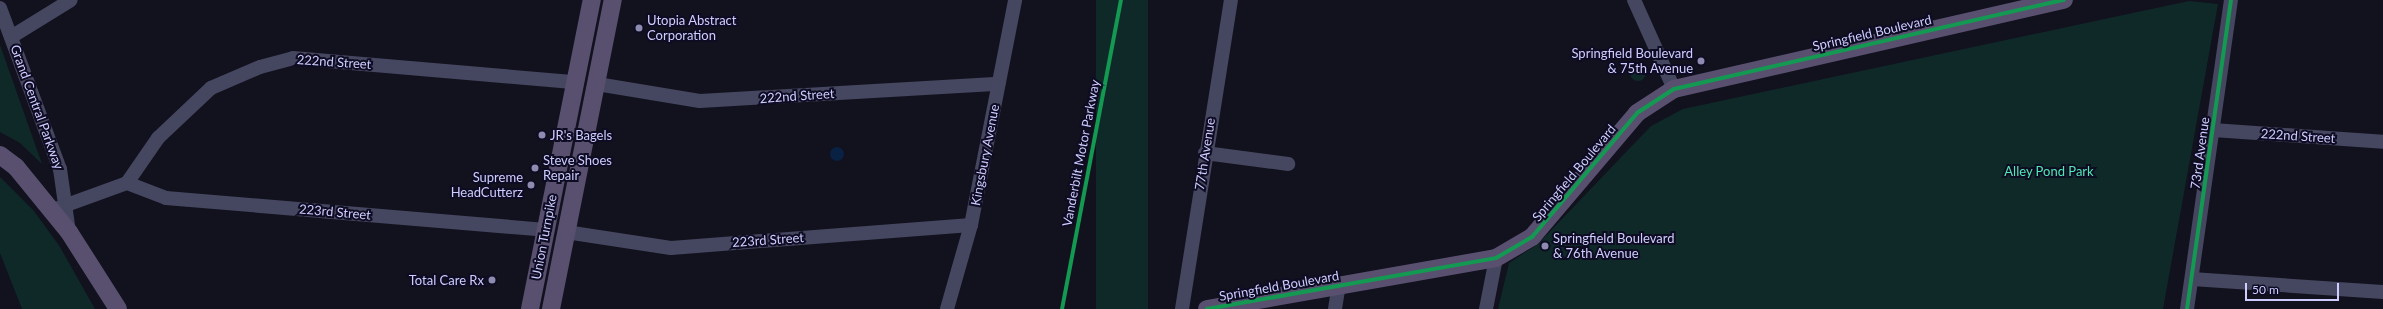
<!DOCTYPE html>
<style>
body{margin:0}
#map{position:relative;width:2383px;height:309px;overflow:hidden;background:#12111e;font-family:Lato,sans-serif}
div>[style]{position:absolute}
[style*='--x']{left:calc(var(--x)*1px);top:calc(var(--y)*1px);width:calc(var(--w)*1px);rotate:calc(var(--a)*1deg)}
.green>*{inset:0;background:#0f2928;transform-origin:0 0}
.round{border-radius:50%}
.water>*{inset:0;background:#092142}
.minor>*{height:14px;margin:-7px;padding:0 7px;transform-origin:7px;border-radius:7px;background:#45465f}
.major>*{height:18px;margin:-9px;padding:0 9px;transform-origin:9px;border-radius:9px;background:#595070}
.cycleway>*{height:4px;margin:-2px;padding:0 2px;transform-origin:2px;border-radius:2px;background:#139951}
.dots>*{width:11px;height:11px;translate:-50% -50%;box-sizing:border-box;border:2px solid #0e0c23;border-radius:50%}
span{translate:-50% -50%;white-space:nowrap;text-align:center;line-height:1.15;-webkit-text-stroke:4px #0e0c23;paint-order:stroke}
.poi-label{font-size:13px;color:#cfcdff}
.left{translate:0 -50%;text-align:left}
.right{translate:-100% -50%;text-align:right}
.street-label{font-size:13px;color:#cfcdff}
.park-label{font-size:13px;color:#50e8b6}
.scale{position:absolute;left:2245px;top:283px;width:94px;height:18px;box-sizing:border-box;border:2px solid #cfcdff;border-top:0;padding-left:5px;font-size:12px;line-height:14px;white-space:nowrap;color:#cfcdff;-webkit-text-stroke:3px #0e0c23;paint-order:stroke}
</style>
<div id="map">
<div class="green">
<div style="left:1096px;top:0;width:52px;height:315px"></div>
<div style="clip-path:polygon(2189px 1px,2218px 4px,2163px 309px,1498px 309px,1509px 263px,1538px 244px,1651px 126px,1683px 109px)"></div>
<div style="clip-path:polygon(0 45px,42px 164px,20px 143px,0 132px)"></div>
<div class="round" style="left:1630px;top:65px;width:16px;height:16px"></div>
<div style="clip-path:polygon(0 177px,34px 211px,60px 247px,95px 309px,22px 309px,0 253px)"></div>
</div>
<div class="water">
<div class="round" style="left:830px;top:147px;width:14px;height:14px"></div>
</div>
<div class="minor">
<div style="--x:1634;--y:0;--w:98;--a:65.8"></div>
<div style="--x:0;--y:8;--w:172;--a:69.6"></div>
<div style="--x:60;--y:169;--w:64;--a:81.9"></div>
<div style="--x:11;--y:37;--w:70;--a:-31.7"></div>
<div style="--x:597;--y:84;--w:104;--a:9.4"></div>
<div style="--x:700;--y:101;--w:299;--a:-3.3"></div>
<div style="--x:2213;--y:130;--w:170;--a:4"></div>
<div style="--x:1205;--y:153;--w:84;--a:7.5"></div>
<div style="--x:127;--y:183;--w:42;--a:21"></div>
<div style="--x:166;--y:198;--w:381;--a:4.8"></div>
<div style="--x:50;--y:211;--w:82;--a:-20"></div>
<div style="--x:127;--y:183;--w:55;--a:-55.4"></div>
<div style="--x:158;--y:138;--w:73;--a:-43.3"></div>
<div style="--x:211;--y:88;--w:53;--a:-23.2"></div>
<div style="--x:260;--y:67;--w:34;--a:-15"></div>
<div style="--x:293;--y:58;--w:283;--a:4.9"></div>
<div style="--x:566;--y:232;--w:106;--a:8.7"></div>
<div style="--x:671;--y:248;--w:301;--a:-4.4"></div>
<div style="--x:2192;--y:279;--w:191;--a:3.9"></div>
<div style="--x:947;--y:309;--w:87;--a:-74.1"></div>
<div style="--x:971;--y:225;--w:229;--a:-78.9"></div>
<div style="--x:1182;--y:309;--w:313;--a:-81"></div>
<div style="--x:1335;--y:309;--w:24;--a:-81"></div>
<div style="--x:1486;--y:309;--w:52;--a:-78.9"></div>
<div style="--x:2187;--y:309;--w:312;--a:-81.9"></div>
</div>
<div class="major">
<div style="--x:0;--y:155;--w:20;--a:37"></div>
<div style="--x:16;--y:167;--w:84;--a:50.8"></div>
<div style="--x:69;--y:232;--w:91;--a:57.5"></div>
<div style="--x:530;--y:309;--w:315;--a:-78.7"></div>
<div style="--x:551;--y:309;--w:315;--a:-78.7"></div>
<div style="--x:1207;--y:309;--w:293;--a:-10"></div>
<div style="--x:1496;--y:258;--w:42;--a:-30.3"></div>
<div style="--x:1532;--y:237;--w:162;--a:-49.7"></div>
<div style="--x:1637;--y:113;--w:44;--a:-33"></div>
<div style="--x:1674;--y:89;--w:400;--a:-12.9"></div>
</div>
<div class="cycleway">
<div style="--x:1062;--y:309;--w:315;--a:-79.2"></div>
<div style="--x:1207;--y:309;--w:293;--a:-10"></div>
<div style="--x:1496;--y:258;--w:42;--a:-30.3"></div>
<div style="--x:1532;--y:237;--w:162;--a:-49.7"></div>
<div style="--x:1637;--y:113;--w:44;--a:-33"></div>
<div style="--x:1674;--y:89;--w:400;--a:-12.9"></div>
<div style="--x:2187;--y:309;--w:312;--a:-81.9"></div>
</div>
<div class="dots">
<div style="left:639px;top:28px;background:#8d8bb0"></div>
<div style="left:1701px;top:61px;background:#8d8bb0"></div>
<div style="left:542px;top:135px;background:#8d8bb0"></div>
<div style="left:535px;top:168px;background:#8d8bb0"></div>
<div style="left:531px;top:185px;background:#8d8bb0"></div>
<div style="left:1545px;top:246px;background:#8d8bb0"></div>
<div style="left:492px;top:280px;background:#8d8bb0"></div>
</div>
<div class="poi-label">
<span class="left" style="left:647px;top:28px">Utopia Abstract<br>Corporation</span>
<span class="right" style="left:1693px;top:61px">Springfield Boulevard<br>&amp; 75th Avenue</span>
<span class="left" style="left:550px;top:135px">JR's Bagels</span>
<span class="left" style="left:543px;top:168px">Steve Shoes<br>Repair</span>
<span class="right" style="left:523px;top:185px">Supreme<br>HeadCutterz</span>
<span class="left" style="left:1553px;top:246px">Springfield Boulevard<br>&amp; 76th Avenue</span>
<span class="right" style="left:484px;top:280px">Total Care Rx</span>
</div>
<div class="street-label">
<span style="left:1872px;top:33px;rotate:-13deg">Springfield Boulevard</span>
<span style="left:334px;top:62px;rotate:4deg">222nd Street</span>
<span style="left:797px;top:96px;rotate:-4deg">222nd Street</span>
<span style="left:37px;top:107px;rotate:70deg">Grand Central Parkway</span>
<span style="left:2298px;top:136px;rotate:4deg">222nd Street</span>
<span style="left:1081px;top:153px;rotate:-79deg">Vanderbilt Motor Parkway</span>
<span style="left:2200px;top:153px;rotate:-82deg">73rd Avenue</span>
<span style="left:1205px;top:154px;rotate:-81deg">77th Avenue</span>
<span style="left:985px;top:155px;rotate:-79deg">Kingsbury Avenue</span>
<span style="left:1574px;top:173px;rotate:-50deg">Springfield Boulevard</span>
<span style="left:335px;top:212px;rotate:5deg">223rd Street</span>
<span style="left:544px;top:237px;rotate:-79deg">Union Turnpike</span>
<span style="left:768px;top:240px;rotate:-4deg">223rd Street</span>
<span style="left:1279px;top:286px;rotate:-10deg">Springfield Boulevard</span>
</div>
<div class="park-label">
<span style="left:2049px;top:171px">Alley Pond Park</span>
</div>
<div class="scale">50 m</div>
</div>
